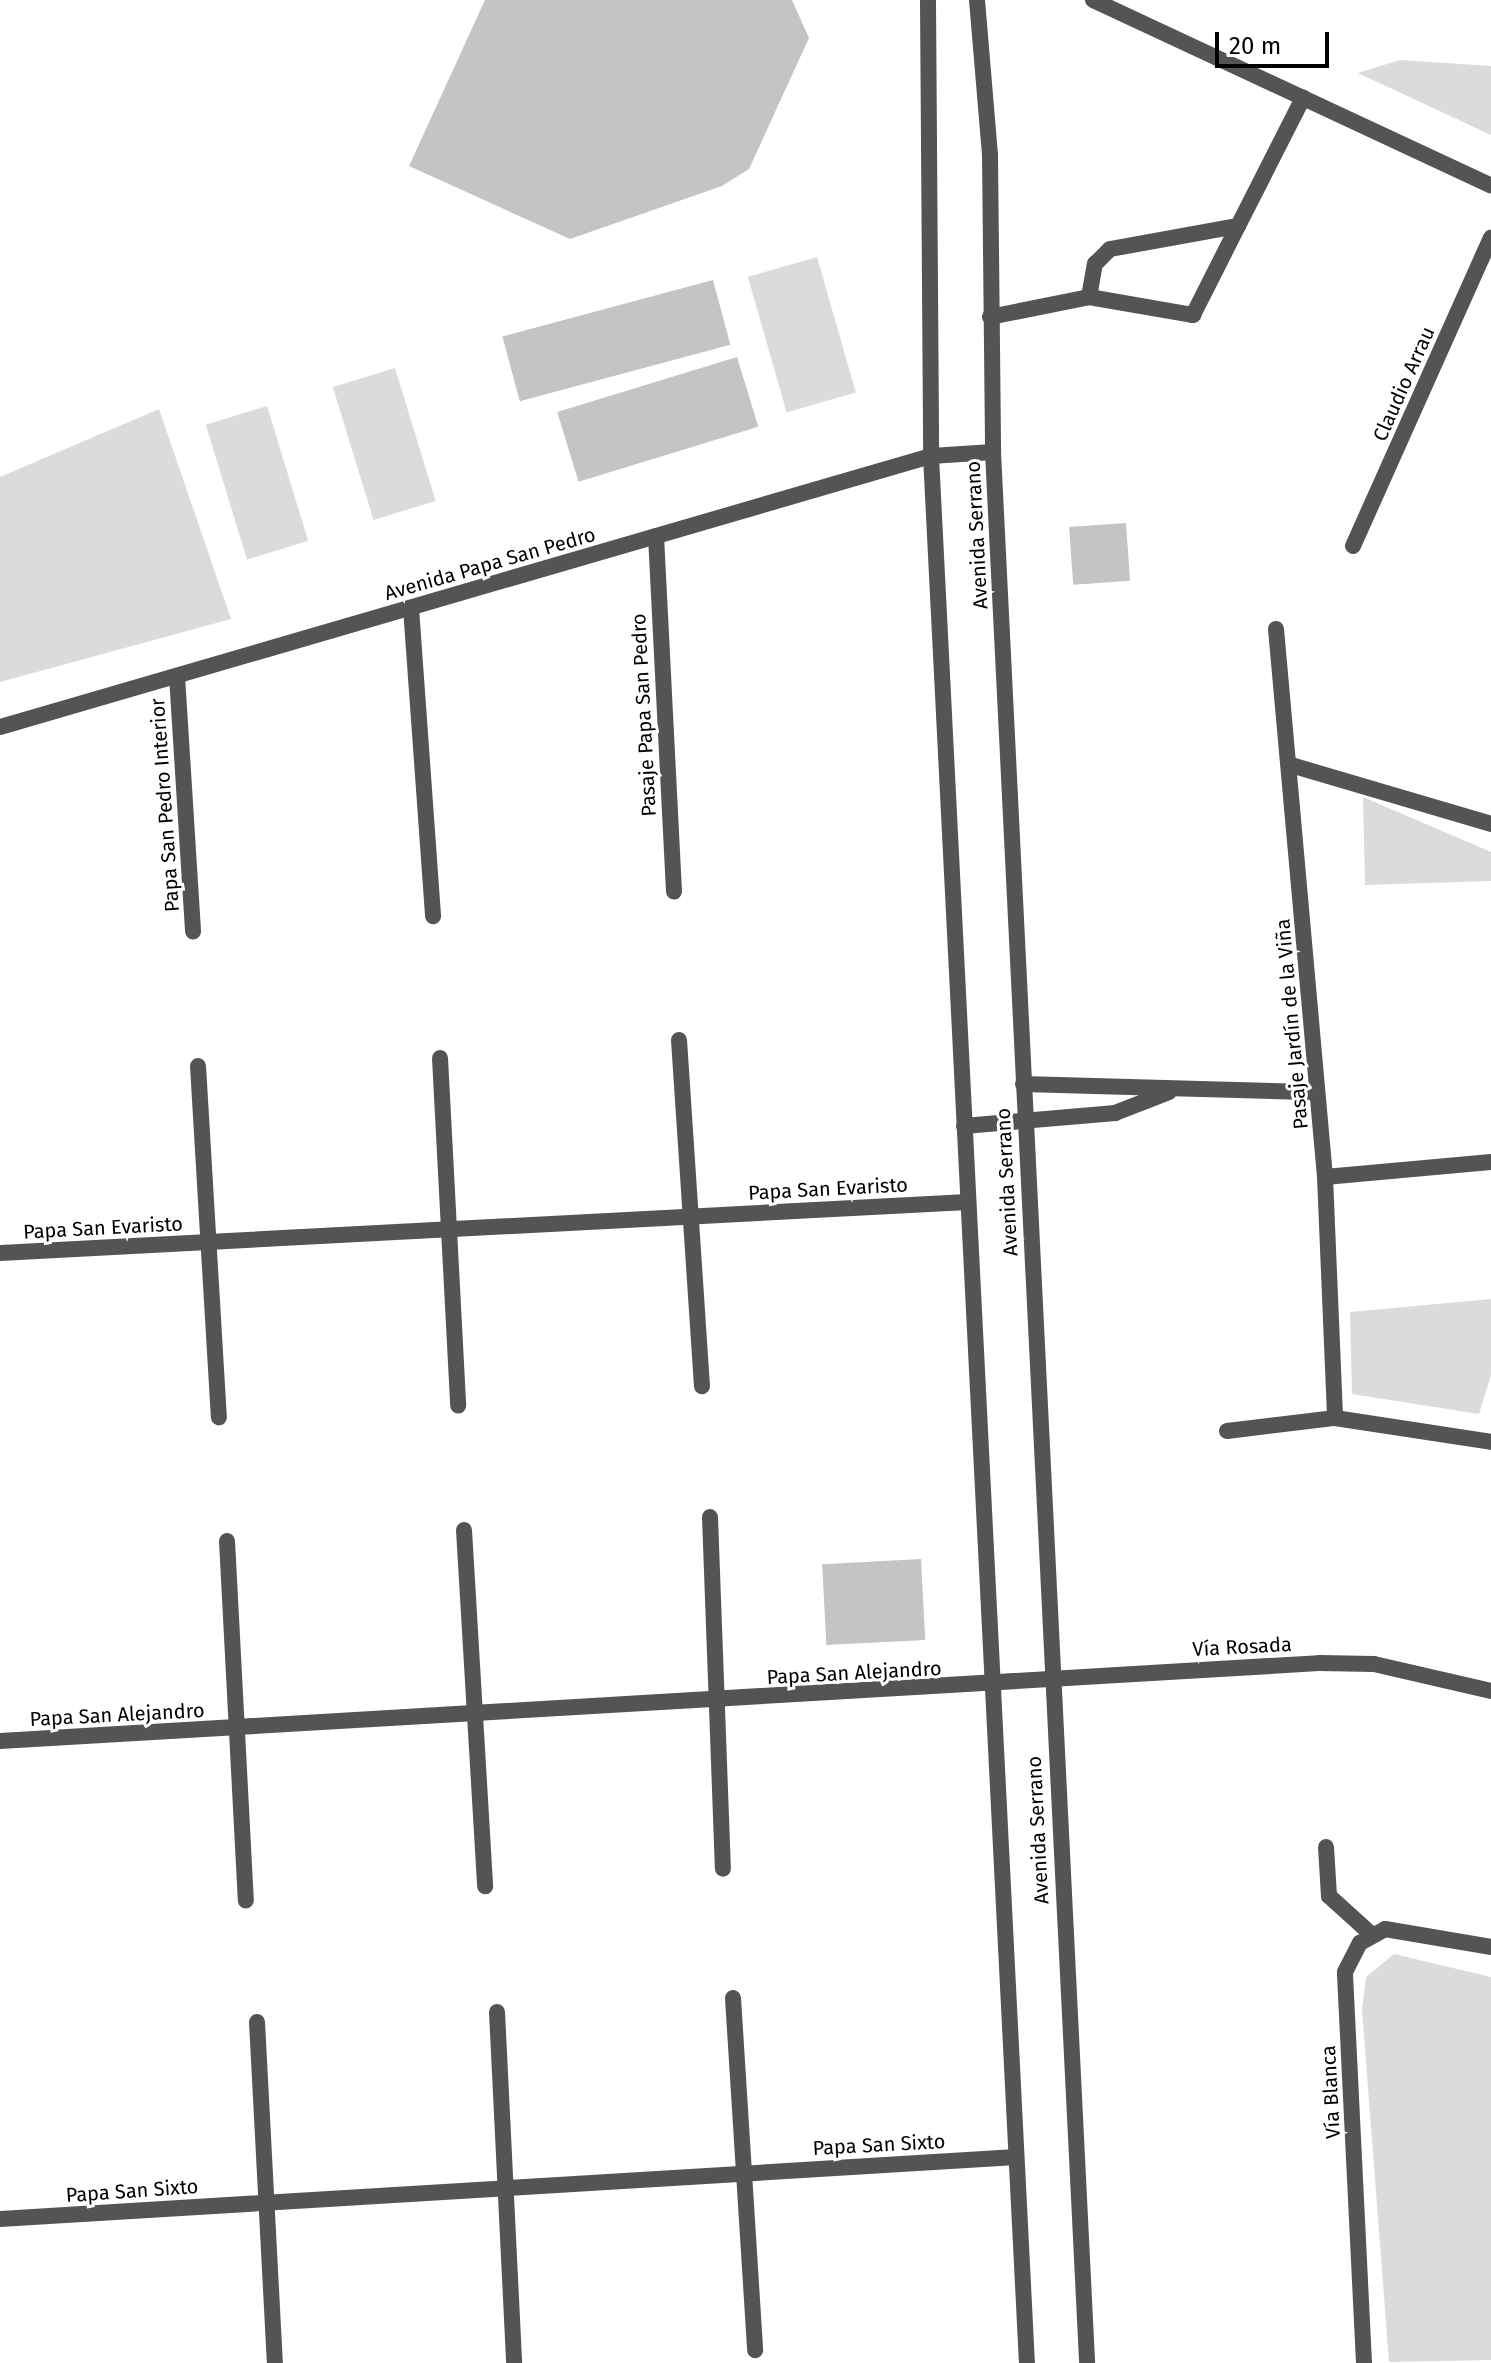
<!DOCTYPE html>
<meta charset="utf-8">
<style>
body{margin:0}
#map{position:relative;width:1491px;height:2363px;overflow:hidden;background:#fff;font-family:"Fira Sans",sans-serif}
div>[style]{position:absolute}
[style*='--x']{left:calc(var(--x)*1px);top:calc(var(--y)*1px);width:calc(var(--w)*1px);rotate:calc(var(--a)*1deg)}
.green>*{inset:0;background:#dbdbdb;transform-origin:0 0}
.building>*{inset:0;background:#c4c4c4;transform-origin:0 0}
.service>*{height:16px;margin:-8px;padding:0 8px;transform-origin:8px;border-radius:8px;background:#545454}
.minor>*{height:16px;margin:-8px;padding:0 8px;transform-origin:8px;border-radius:8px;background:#545454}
.tertiary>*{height:16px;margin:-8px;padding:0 8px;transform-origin:8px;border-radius:8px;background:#545454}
span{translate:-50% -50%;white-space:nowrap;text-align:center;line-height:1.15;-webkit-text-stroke:6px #fff;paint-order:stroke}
.street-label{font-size:20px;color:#000}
.scale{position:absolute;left:1215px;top:32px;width:114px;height:36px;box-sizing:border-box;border:4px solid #000;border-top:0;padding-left:10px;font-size:24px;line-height:28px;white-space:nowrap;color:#000;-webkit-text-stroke:6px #fff;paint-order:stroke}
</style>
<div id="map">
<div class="green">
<div style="clip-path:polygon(1400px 60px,1491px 66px,1491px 135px,1358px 73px)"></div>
<div style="left:817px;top:257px;width:141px;height:72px;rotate:74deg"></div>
<div style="left:395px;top:368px;width:139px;height:65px;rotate:73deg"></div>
<div style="left:267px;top:406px;width:141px;height:64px;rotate:73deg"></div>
<div style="clip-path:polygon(159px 409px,231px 619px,0 682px,0 477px)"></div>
<div style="clip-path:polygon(1363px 797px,1491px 852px,1491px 881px,1365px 885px)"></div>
<div style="clip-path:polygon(1491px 1299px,1491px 1375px,1479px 1414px,1352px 1394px,1350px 1312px)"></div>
<div style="clip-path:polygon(1394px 1954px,1491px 1977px,1491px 2360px,1389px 2362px,1362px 2009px,1366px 1977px)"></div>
</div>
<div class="building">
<div style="clip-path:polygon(485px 0,792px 0,809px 38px,749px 169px,722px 186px,570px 239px,409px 166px)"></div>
<div style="left:713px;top:280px;width:67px;height:218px;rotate:75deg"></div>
<div style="left:737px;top:357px;width:73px;height:188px;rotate:73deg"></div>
<div style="left:1126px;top:523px;width:58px;height:57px;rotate:86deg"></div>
<div style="left:921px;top:1559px;width:81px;height:99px;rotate:87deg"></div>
</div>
<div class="service">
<div style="--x:1089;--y:297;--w:34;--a:-80"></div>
<div style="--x:1095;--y:264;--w:21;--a:-45"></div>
<div style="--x:1110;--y:249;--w:130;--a:-10.2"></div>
<div style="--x:1238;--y:226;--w:144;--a:-63.1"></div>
<div style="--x:990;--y:317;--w:101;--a:-11.4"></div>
<div style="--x:1089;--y:297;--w:106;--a:9.8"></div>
<div style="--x:1193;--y:315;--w:100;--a:-63.2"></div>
</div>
<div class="minor">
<div style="--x:656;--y:536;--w:356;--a:87.1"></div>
<div style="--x:1353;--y:546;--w:338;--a:-65.9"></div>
<div style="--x:411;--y:608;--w:309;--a:85.9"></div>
<div style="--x:1276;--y:629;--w:550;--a:84.89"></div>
<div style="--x:1325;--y:1177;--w:241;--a:87.6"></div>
<div style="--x:177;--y:676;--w:256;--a:86.4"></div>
<div style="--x:0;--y:727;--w:970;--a:-16.23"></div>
<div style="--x:931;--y:456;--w:62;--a:-3.7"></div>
<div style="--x:1291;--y:765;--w:209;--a:16.4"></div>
<div style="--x:679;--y:1040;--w:347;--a:86.2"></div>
<div style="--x:440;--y:1058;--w:348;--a:87"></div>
<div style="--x:198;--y:1066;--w:352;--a:86.6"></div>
<div style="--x:1023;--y:1084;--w:294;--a:1.6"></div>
<div style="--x:964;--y:1126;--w:152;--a:-4.9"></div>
<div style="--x:1115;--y:1113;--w:58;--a:-21.3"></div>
<div style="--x:1325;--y:1177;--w:167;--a:-5.2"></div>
<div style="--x:0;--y:1253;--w:969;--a:-3.02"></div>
<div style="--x:1227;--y:1431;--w:109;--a:-6.9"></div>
<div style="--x:1335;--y:1418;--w:158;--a:8.7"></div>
<div style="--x:710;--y:1517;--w:352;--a:87.9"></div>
<div style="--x:464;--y:1530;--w:357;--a:86.6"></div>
<div style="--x:227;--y:1541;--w:360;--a:87"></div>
<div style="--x:0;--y:1741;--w:1321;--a:-3.38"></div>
<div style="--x:1319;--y:1663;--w:55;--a:1"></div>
<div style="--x:1374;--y:1664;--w:120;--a:13"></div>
<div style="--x:1326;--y:1847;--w:49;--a:86.5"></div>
<div style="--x:1329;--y:1896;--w:57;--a:42.1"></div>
<div style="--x:733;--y:1998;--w:353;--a:86.4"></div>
<div style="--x:497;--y:2012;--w:351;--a:87.2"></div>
<div style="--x:257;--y:2022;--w:341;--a:87"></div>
<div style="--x:0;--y:2219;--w:1018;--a:-3.49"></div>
<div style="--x:1364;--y:2363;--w:391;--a:-92.8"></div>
<div style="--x:1345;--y:1972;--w:33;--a:-63"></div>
<div style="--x:1360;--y:1943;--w:29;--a:-29"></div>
<div style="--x:1385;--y:1929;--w:108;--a:9.6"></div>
</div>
<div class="tertiary">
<div style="--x:928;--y:0;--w:456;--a:89.6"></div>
<div style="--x:931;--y:456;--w:1909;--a:87.12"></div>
<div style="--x:977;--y:0;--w:156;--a:85.2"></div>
<div style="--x:990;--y:155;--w:297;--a:89.4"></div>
<div style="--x:993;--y:452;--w:1913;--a:87.18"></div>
<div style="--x:1093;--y:0;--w:439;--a:25"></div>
</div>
<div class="street-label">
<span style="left:1404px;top:384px;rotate:-66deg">Claudio Arrau</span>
<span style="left:977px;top:535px;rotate:-93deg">Avenida Serrano</span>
<span style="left:490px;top:564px;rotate:-16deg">Avenida Papa San Pedro</span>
<span style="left:644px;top:715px;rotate:-93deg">Pasaje Papa San Pedro</span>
<span style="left:165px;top:805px;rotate:-94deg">Papa San Pedro Interior</span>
<span style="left:1292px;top:1024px;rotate:-95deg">Pasaje Jardín de la Viña</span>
<span style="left:1007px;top:1182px;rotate:-93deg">Avenida Serrano</span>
<span style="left:828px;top:1189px;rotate:-3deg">Papa San Evaristo</span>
<span style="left:103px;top:1228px;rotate:-3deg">Papa San Evaristo</span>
<span style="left:1242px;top:1647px;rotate:-3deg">Vía Rosada</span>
<span style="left:854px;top:1673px;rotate:-3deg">Papa San Alejandro</span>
<span style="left:117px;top:1715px;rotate:-3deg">Papa San Alejandro</span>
<span style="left:1038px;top:1830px;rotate:-93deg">Avenida Serrano</span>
<span style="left:1331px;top:2092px;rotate:-93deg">Vía Blanca</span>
<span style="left:879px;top:2145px;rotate:-3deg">Papa San Sixto</span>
<span style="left:132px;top:2191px;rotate:-4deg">Papa San Sixto</span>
</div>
<div class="scale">20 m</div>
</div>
